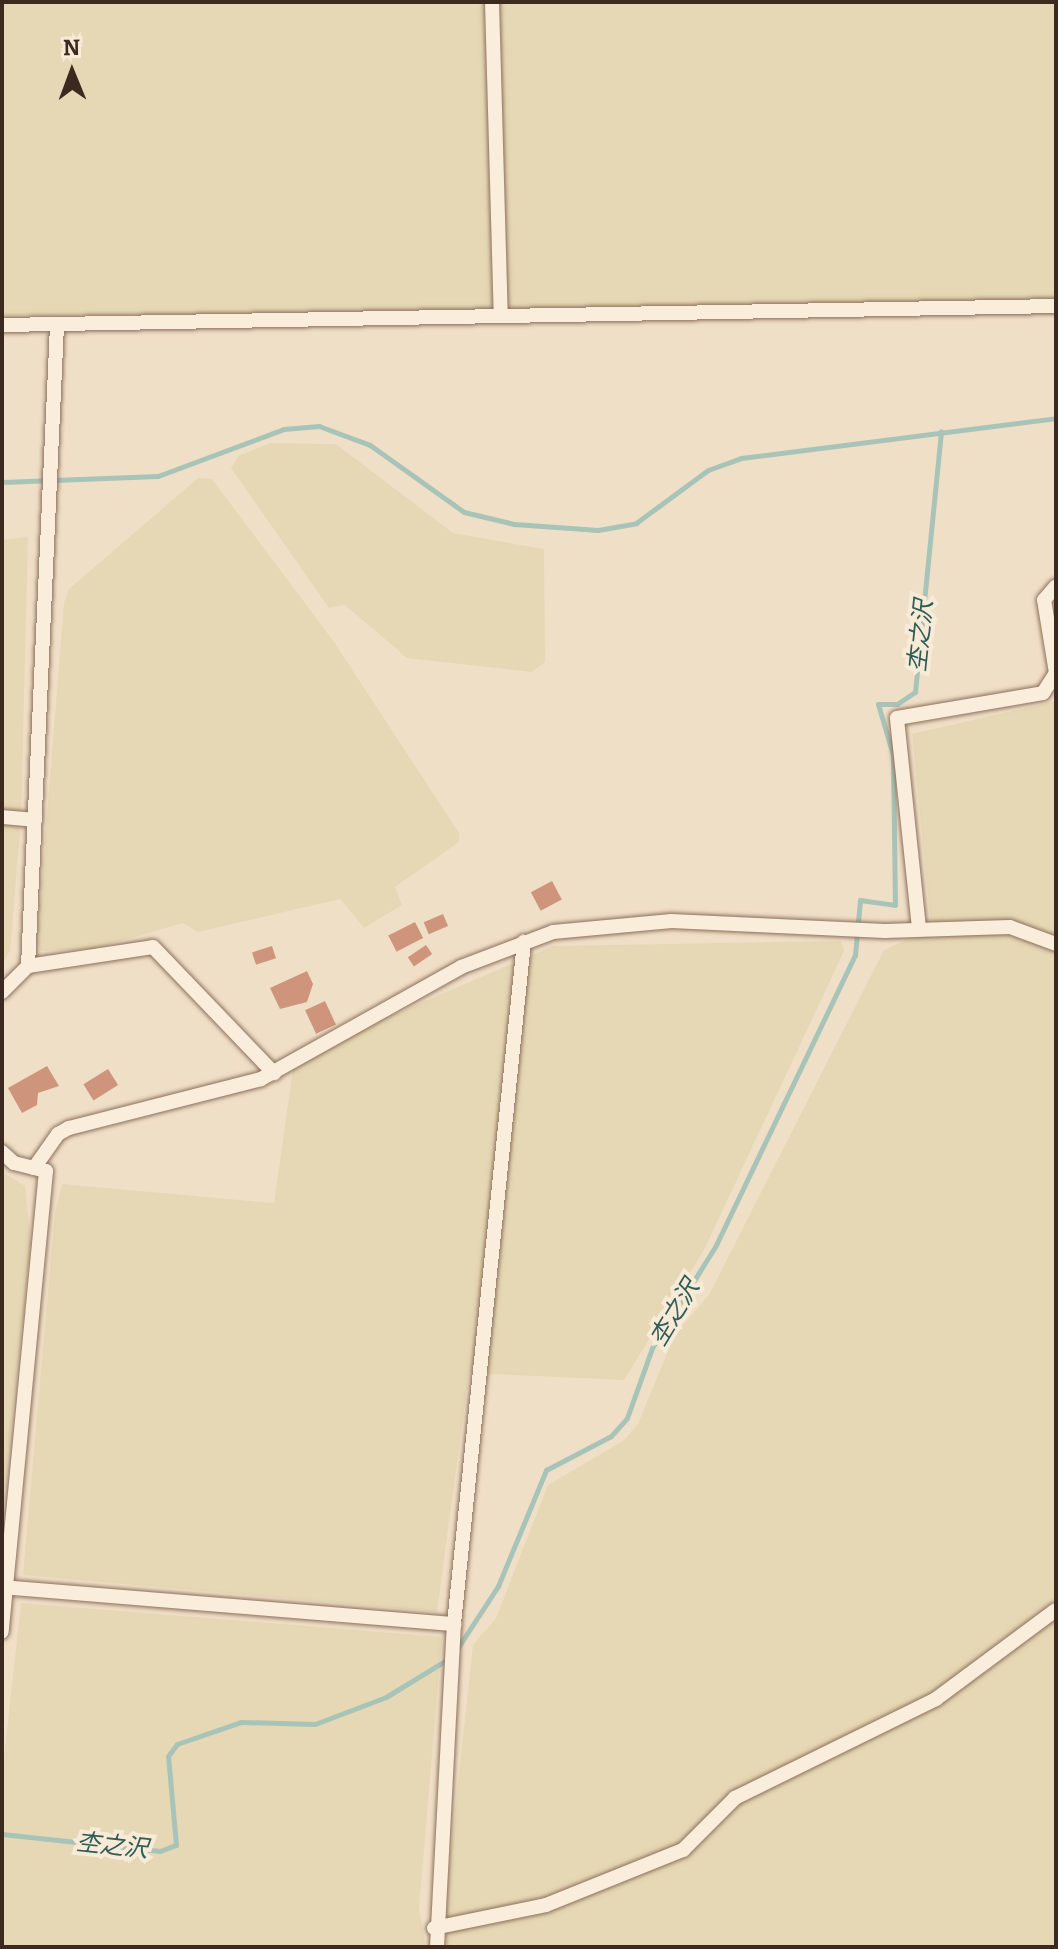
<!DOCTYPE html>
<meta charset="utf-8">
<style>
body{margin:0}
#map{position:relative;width:1058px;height:1949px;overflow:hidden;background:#f0dfc7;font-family:Bitter,"Noto Sans JP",serif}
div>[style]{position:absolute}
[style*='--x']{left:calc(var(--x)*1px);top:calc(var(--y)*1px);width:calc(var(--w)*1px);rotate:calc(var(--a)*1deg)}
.farmland>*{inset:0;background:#e6d8b4;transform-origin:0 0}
.stream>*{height:5px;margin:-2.5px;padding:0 2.5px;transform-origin:2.5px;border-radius:2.5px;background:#a8c4b8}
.building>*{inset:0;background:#cf957c;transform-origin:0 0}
.roads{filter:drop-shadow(0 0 2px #8c705c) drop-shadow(0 0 2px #8c705c)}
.minor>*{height:14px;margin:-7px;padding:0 7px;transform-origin:7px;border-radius:7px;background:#faeddb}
span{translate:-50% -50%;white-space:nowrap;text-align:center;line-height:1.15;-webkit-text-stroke:8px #f7ead7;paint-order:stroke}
.water-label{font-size:24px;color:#2f5c54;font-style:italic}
.frame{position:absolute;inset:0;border:4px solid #3c2a20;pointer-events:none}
.north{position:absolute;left:32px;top:32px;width:80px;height:80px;-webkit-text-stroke:6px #f7ead7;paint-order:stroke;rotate:359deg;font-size:22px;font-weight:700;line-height:32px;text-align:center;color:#3c2a20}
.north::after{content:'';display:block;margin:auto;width:28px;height:36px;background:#3c2a20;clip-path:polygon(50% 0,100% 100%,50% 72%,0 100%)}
</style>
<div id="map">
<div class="farmland">
<div style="left:2px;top:2px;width:1054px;height:313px"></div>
<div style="clip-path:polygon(270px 443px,336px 444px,453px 533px,544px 549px,545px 662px,532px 672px,407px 658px,345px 605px,329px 608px,231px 468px,238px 456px)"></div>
<div style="clip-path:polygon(198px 478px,212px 479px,334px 642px,459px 833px,459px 842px,395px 887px,402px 905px,364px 928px,340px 899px,198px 932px,183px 923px,93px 949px,41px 951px,37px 940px,64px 603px,69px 589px)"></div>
<div style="clip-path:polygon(28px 537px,21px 820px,10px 951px,2px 964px,2px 540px)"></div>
<div style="clip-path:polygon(1056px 701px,1056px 1947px,447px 1947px,444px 1913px,473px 1645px,496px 1618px,548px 1485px,623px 1441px,638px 1424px,675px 1334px,709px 1295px,884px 950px,913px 937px,932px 936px,912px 734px)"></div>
<div style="clip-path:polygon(841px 941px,844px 951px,704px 1250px,624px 1380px,469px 1373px,437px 1612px,23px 1575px,55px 1213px,62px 1184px,274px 1203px,293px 1069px,365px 1027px,553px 946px)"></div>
<div style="clip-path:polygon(2px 1172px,25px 1186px,31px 1243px,2px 1511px)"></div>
<div style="clip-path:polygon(21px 1603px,442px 1637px,419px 1909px,426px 1947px,2px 1947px,2px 1776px)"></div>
</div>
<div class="stream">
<div style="--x:2;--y:482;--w:156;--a:-2.2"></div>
<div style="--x:158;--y:476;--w:134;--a:-20.5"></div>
<div style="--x:284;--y:429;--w:35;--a:-5"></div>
<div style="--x:319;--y:426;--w:54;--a:20.4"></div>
<div style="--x:370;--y:445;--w:115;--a:35.5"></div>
<div style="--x:464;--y:512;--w:51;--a:13.5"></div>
<div style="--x:514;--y:524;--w:84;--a:4.1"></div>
<div style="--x:598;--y:530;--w:39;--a:-10"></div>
<div style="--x:636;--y:523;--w:89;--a:-36.4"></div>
<div style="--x:708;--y:470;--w:35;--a:-20"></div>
<div style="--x:741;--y:458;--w:318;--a:-7.2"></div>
<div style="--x:455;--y:1652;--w:79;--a:-56.9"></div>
<div style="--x:498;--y:1586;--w:126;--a:-67.5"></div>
<div style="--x:546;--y:1470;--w:73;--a:-27.6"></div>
<div style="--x:611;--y:1436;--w:24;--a:-48"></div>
<div style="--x:627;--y:1418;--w:74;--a:-70.3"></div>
<div style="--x:652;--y:1348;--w:121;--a:-58.1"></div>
<div style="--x:716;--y:1245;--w:322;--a:-64.4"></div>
<div style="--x:855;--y:955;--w:55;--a:-84.8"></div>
<div style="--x:860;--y:900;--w:35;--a:8"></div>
<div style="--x:895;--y:905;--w:150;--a:-90.8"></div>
<div style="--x:893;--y:755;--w:53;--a:-106.4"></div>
<div style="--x:878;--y:704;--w:19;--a:0"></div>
<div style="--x:897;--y:704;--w:22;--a:-34"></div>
<div style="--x:915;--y:692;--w:262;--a:-84.3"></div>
<div style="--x:2;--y:1834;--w:159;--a:6.1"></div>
<div style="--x:160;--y:1851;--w:17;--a:-21"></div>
<div style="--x:176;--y:1845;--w:89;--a:-95.1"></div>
<div style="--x:168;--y:1756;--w:15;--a:-53"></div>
<div style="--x:177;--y:1744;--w:68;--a:-19"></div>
<div style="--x:241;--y:1722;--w:74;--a:1.5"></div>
<div style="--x:315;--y:1724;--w:76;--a:-20.8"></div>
<div style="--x:386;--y:1697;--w:73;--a:-31.5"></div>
</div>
<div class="building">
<div style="left:552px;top:881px;width:21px;height:24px;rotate:62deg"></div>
<div style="left:443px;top:914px;width:13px;height:21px;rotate:67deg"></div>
<div style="left:415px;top:922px;width:18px;height:30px;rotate:63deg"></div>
<div style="left:426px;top:945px;width:11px;height:22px;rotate:56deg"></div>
<div style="left:272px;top:946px;width:13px;height:21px;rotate:72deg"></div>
<div style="clip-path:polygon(307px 971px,313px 984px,307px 1002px,280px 1009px,270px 988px)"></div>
<div style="left:325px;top:1001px;width:26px;height:22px;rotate:65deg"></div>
<div style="clip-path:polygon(47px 1066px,59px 1086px,38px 1093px,37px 1105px,22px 1113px,8px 1088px)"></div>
<div style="left:108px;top:1069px;width:19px;height:29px;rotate:58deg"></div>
</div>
<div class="roads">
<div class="minor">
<div style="--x:492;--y:2;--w:313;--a:88.4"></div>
<div style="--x:2;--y:325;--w:1054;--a:-1.03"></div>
<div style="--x:2;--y:817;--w:33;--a:5"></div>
<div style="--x:919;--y:928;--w:211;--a:-96"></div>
<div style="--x:897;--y:718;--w:148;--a:-9.7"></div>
<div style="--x:1043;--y:693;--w:24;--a:-57"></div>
<div style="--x:1056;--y:673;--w:74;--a:-99.3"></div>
<div style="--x:1044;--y:600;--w:18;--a:-49"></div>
<div style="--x:28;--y:966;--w:643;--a:-87.41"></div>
<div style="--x:2;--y:992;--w:37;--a:-45"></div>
<div style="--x:28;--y:966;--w:126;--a:-8.6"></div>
<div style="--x:153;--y:947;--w:175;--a:46.2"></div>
<div style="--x:2;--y:1152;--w:16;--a:43"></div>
<div style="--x:14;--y:1163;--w:33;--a:14"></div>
<div style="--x:46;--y:1171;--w:463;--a:95.5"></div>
<div style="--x:34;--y:1168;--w:42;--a:-54.8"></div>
<div style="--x:58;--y:1134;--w:13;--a:-29"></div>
<div style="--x:69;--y:1128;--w:198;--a:-14.3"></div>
<div style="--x:261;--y:1079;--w:229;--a:-29.2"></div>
<div style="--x:461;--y:967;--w:98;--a:-20.8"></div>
<div style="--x:553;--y:932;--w:119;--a:-5.3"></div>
<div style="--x:671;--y:921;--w:214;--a:2.7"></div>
<div style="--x:885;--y:931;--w:125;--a:-1.8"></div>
<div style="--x:1010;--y:927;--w:49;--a:20.3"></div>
<div style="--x:2;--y:1587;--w:454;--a:4.7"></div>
<div style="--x:434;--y:1928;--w:114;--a:-11.6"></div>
<div style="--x:546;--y:1905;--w:148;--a:-21.9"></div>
<div style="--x:683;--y:1850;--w:74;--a:-45"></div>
<div style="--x:735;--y:1798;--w:224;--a:-26.2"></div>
<div style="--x:936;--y:1699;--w:149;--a:-36.6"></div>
<div style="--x:437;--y:1947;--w:323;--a:-87"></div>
<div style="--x:454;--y:1624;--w:686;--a:-84.14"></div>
</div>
</div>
<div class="water-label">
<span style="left:921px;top:636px;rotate:-84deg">杢之沢</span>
<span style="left:675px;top:1313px;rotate:-59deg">杢之沢</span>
<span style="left:112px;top:1846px;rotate:6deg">杢之沢</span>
</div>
<div class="frame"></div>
<div class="north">N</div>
</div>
